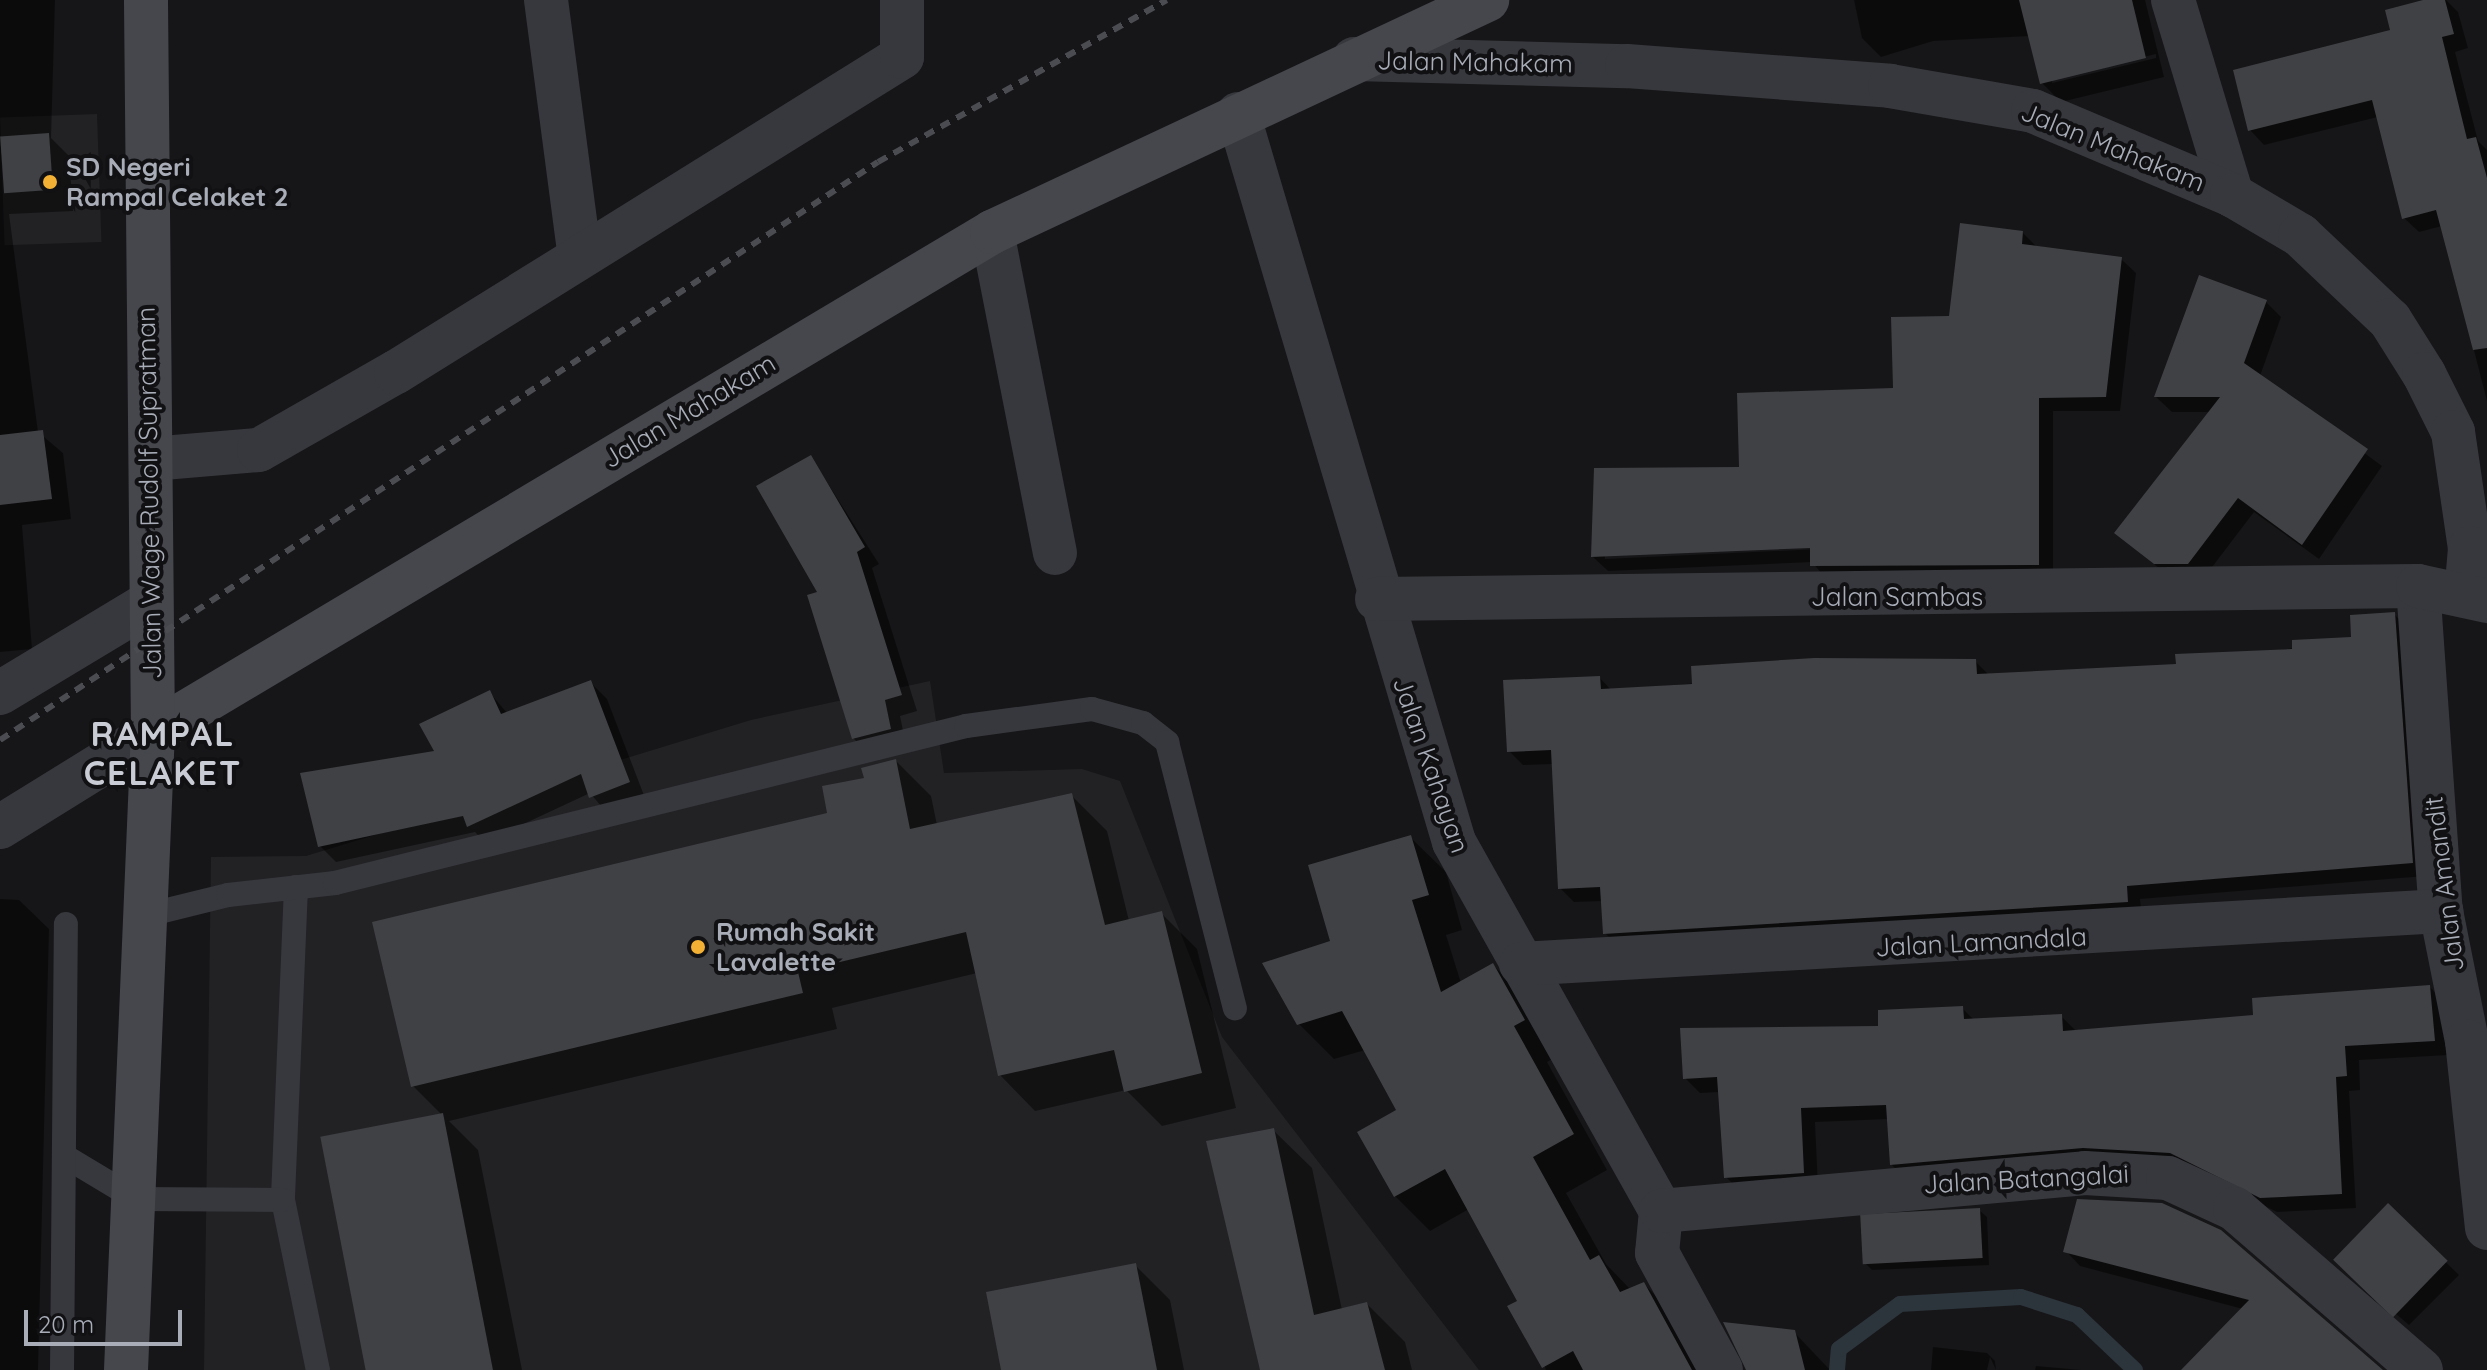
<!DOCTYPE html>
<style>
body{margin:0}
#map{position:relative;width:2487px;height:1370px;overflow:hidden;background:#161618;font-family:Quicksand,sans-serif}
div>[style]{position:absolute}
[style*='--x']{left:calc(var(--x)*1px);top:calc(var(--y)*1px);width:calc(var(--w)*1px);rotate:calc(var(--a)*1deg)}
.built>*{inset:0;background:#222225;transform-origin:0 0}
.shadow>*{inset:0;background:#0007}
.stream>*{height:16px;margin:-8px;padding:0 8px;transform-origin:8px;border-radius:8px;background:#2c353c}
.building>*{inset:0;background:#404145;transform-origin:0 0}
.lane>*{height:24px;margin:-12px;padding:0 12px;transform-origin:12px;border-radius:12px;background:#37383d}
.street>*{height:44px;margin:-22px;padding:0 22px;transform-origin:22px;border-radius:22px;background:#37383d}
.secondary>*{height:44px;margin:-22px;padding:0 22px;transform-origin:22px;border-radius:22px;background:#45474d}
.rail>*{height:6px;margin-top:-3px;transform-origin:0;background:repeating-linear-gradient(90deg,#4a4c52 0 10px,transparent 0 18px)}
.dots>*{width:22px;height:22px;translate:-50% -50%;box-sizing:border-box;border:4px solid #111113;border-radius:50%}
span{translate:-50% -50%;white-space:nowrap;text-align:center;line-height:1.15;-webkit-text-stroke:8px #111113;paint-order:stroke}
.street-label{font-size:26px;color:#a8adb8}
.poi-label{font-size:26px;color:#a8adb8;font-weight:700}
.left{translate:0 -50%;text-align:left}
.district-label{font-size:34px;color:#c9ccd4;font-weight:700;letter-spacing:2px}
.scale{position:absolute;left:24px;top:1310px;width:158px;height:36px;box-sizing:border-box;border:4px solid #a8adb8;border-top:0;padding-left:10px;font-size:24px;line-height:28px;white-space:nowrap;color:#a8adb8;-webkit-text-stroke:6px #111113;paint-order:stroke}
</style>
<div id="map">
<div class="built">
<div style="left:97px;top:114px;width:128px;height:97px;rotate:88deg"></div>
<div style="clip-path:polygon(930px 681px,944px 773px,1082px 769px,1120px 781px,1222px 1037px,1479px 1370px,204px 1370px,211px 857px,306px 856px,751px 720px)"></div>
</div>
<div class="shadow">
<div style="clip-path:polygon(0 0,55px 0,51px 138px,69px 156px,73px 211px,9px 214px,38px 432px,63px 453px,71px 519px,22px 525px,32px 649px,0 652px)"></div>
<div style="clip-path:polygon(evenodd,1854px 0,2145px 0,2164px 77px,2061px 102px,2042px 83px,2030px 36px,1933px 41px,1881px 57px,1862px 38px,1854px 0,2156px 54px,2156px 58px,2052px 83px,2052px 79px,2156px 54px)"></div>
<div style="clip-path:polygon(2431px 0,2446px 0,2458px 12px,2468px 48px,2455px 52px,2478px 141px,2487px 150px,2487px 401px,2442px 226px,2419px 232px,2404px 218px,2378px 117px,2264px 145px,2250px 130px)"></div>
<div style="clip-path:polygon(evenodd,2022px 232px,2038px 248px,2121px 259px,2136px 273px,2120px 411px,2053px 411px,2053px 578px,1827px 580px,1812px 562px,1608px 571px,1593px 557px,1895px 390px,2022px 232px,1820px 545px,1820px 549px,1605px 559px,1605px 555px,1820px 545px)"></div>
<div style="clip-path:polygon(2266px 302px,2281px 317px,2260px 376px,2382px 466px,2319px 559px,2254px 512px,2203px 579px,2172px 579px,2117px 533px,2211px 412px,2172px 412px,2156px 397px)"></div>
<div style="clip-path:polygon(811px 457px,879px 564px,872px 568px,917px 711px,900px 716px,906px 745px,870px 754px,853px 738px,820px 593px)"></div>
<div style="clip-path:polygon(2394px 614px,2408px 628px,2426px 876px,2140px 899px,2142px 916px,1619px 947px,1605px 933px,1603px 901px,1574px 902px,1560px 888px,1553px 764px,1523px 765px,1509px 751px,1600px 678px,1611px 690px,1975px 661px,1989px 675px,2178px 666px,2353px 639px)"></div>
<div style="clip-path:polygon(591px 683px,607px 699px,645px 798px,607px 813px,590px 793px,485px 842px,475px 832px,336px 862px,320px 846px,438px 752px,489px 692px,508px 714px)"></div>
<div style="clip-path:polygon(896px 761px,931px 796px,937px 825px,1071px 795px,1107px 831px,1129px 921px,1162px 914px,1197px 949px,1236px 1108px,1162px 1126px,1126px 1090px,1035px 1111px,1000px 1075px,977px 973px,832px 1008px,837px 1029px,449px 1121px,478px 1150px,522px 1370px,369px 1370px,442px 1115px,413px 1086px,829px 815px)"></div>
<div style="clip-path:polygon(1410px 837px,1446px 872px,1462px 930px,1446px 935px,1461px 983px,1493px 965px,1528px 1000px,1559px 1055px,1547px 1062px,1607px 1170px,1566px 1193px,1606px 1264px,1631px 1290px,1644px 1284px,1679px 1319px,1708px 1370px,1546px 1370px,1520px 1301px,1469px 1209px,1430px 1231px,1395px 1196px,1399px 1111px,1365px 1050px,1334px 1059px,1299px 1024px,1332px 943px)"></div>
<div style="clip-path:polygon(0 899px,19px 900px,49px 929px,38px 1370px,0 1370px)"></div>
<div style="clip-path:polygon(2430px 987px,2444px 1002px,2449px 1055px,2359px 1060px,2360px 1090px,2349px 1091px,2356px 1208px,2277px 1212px,2186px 1167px,1906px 1179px,1892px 1165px,1889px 1119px,1815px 1122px,1818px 1187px,1741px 1192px,1726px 1177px,1720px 1092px,1700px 1093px,1685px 1078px,1962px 1008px,1974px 1020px,2061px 1016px,2077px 1032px,2255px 1017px)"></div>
<div style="clip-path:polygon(1273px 1130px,1312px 1168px,1342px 1310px,1367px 1304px,1405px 1342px,1412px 1370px,1263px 1370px)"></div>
<div style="clip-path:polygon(2079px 1201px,2380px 1370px,2203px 1370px,2243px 1309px,2080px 1266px,2066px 1251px)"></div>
<div style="clip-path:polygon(2388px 1206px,2459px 1275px,2409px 1325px,2347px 1272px)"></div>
<div style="clip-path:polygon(1979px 1210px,1987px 1217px,1989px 1265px,1872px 1270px,1864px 1262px)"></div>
<div style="clip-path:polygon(1135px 1265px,1170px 1300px,1184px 1370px,1003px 1370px)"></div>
<div style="clip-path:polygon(1794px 1332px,1830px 1370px,1747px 1370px)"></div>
<div style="clip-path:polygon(1933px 1347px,1987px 1353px,1995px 1361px,1996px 1370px,1990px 1357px,1987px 1370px,1931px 1370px)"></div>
<div style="clip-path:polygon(2036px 1366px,2081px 1370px,2035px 1370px)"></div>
</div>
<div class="stream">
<div style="--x:1837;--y:1370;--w:21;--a:-85"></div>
<div style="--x:1839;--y:1349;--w:76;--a:-36.4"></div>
<div style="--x:1900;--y:1304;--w:121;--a:-3.3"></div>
<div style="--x:2021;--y:1297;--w:59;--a:17.8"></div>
<div style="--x:2077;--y:1315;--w:80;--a:43.5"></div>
</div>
<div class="building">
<div style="clip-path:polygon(2019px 0,2132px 0,2146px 58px,2040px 84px)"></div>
<div style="clip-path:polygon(2423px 0,2445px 0,2454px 34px,2442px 37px,2467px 139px,2476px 137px,2487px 178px,2487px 348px,2473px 350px,2436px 210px,2402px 219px,2372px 100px,2248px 131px,2233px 70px,2390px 30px,2385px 10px)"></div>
<div style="left:49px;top:133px;width:57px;height:49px;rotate:86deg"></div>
<div style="clip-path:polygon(1960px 223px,2023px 231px,2022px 244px,2122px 257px,2106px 397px,2039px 398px,2039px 565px,1810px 566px,1810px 548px,1591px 557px,1594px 468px,1739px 467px,1737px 393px,1893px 388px,1891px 317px,1949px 316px)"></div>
<div style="clip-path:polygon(2199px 275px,2267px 300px,2244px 363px,2368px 449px,2302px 545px,2238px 498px,2188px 564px,2154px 564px,2114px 533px,2220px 397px,2154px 397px)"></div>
<div style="clip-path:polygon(43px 430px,52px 499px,0 505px,0 435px)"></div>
<div style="clip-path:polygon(811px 455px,865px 547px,857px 552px,902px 695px,885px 700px,891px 729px,852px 739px,807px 595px,817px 592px,756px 486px)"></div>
<div style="clip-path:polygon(2395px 612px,2413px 863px,2127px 886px,2128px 902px,1603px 934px,1600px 887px,1558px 889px,1551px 750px,1507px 752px,1503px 680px,1600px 676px,1601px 689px,1692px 684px,1691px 666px,1814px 658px,1976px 659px,1977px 674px,2176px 664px,2175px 654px,2292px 649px,2292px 640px,2351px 637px,2350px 615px)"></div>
<div style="clip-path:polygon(591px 680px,630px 782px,589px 798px,581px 774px,467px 827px,463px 816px,318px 847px,300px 773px,434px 751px,419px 724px,490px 690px,501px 714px)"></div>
<div style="clip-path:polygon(896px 759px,910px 829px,1072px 793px,1105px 925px,1162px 911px,1202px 1073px,1124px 1092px,1114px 1050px,998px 1076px,966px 932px,798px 972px,803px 993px,411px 1087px,372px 922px,827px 813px,822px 786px,864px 778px,861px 768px)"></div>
<div style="clip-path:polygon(1411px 835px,1429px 895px,1412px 900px,1441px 992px,1493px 963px,1525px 1020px,1514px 1026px,1574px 1134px,1533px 1157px,1590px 1260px,1599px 1255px,1620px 1292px,1644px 1282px,1692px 1370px,1583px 1370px,1573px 1351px,1542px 1368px,1507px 1306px,1517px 1301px,1445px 1169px,1394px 1197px,1357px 1132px,1396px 1110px,1342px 1011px,1297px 1025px,1262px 963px,1330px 941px,1308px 865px)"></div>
<div style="clip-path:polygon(2430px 985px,2435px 1041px,2345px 1046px,2347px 1076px,2336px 1077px,2342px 1194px,2260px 1198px,2170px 1153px,2083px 1148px,1890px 1165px,1886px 1105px,1801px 1108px,1804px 1173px,1724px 1178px,1717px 1077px,1683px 1079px,1680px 1028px,1878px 1026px,1878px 1010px,1963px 1006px,1964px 1019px,2062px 1014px,2063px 1031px,2253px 1015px,2252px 998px)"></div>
<div style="left:443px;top:1113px;width:262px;height:125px;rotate:79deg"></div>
<div style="clip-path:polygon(1274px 1128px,1314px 1315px,1367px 1302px,1385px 1370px,1260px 1370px,1206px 1141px)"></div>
<div style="clip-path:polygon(2077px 1199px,2162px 1203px,2221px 1230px,2383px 1370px,2181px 1370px,2249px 1300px,2063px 1252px)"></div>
<div style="left:2388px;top:1203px;width:83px;height:79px;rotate:44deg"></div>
<div style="left:1980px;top:1208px;width:50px;height:120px;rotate:87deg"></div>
<div style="clip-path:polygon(1136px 1263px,1157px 1370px,1001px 1370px,986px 1292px)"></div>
<div style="clip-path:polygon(1723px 1322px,1795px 1330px,1805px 1370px,1746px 1370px)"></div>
</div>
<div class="lane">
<div style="--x:296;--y:887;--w:313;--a:92.4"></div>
<div style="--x:283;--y:1200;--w:174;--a:78.4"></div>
<div style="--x:147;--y:915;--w:83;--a:-13.9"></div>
<div style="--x:228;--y:895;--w:108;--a:-6.4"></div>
<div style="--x:335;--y:883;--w:650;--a:-13.97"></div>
<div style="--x:966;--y:726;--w:127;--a:-7.7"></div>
<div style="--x:1092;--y:709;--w:53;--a:15.4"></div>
<div style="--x:1143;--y:723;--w:31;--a:38"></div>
<div style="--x:1167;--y:742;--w:275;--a:75.7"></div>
<div style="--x:66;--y:1157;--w:82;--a:31"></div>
<div style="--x:136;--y:1199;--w:147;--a:0.4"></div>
<div style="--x:62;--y:1370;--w:446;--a:-89.5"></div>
</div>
<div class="street">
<div style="--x:546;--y:0;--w:259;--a:82.5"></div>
<div style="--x:2173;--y:0;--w:204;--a:73.2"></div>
<div style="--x:1354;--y:59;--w:273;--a:1.5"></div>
<div style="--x:1627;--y:66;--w:264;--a:4.3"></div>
<div style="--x:1890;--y:86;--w:145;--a:9.9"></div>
<div style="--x:2033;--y:111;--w:216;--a:22.9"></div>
<div style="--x:2232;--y:195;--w:79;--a:30.5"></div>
<div style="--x:2300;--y:235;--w:124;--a:43.4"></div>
<div style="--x:2390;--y:320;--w:64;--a:57.8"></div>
<div style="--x:2424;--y:374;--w:65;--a:63.4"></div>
<div style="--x:2453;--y:432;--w:117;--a:81.7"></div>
<div style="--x:2470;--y:548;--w:48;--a:94.8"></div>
<div style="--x:1238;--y:114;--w:759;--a:73.47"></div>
<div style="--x:1454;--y:842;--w:423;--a:60.7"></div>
<div style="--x:1661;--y:1211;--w:42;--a:95.4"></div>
<div style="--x:1657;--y:1253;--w:133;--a:61.3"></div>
<div style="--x:992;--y:232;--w:327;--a:78.9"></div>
<div style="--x:151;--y:459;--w:108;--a:-4.8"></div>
<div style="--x:259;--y:450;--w:158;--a:-29.7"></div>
<div style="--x:396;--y:372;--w:596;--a:-31.9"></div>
<div style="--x:902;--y:57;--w:57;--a:-90"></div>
<div style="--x:2418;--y:586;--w:326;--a:86"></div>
<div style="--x:2441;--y:911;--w:133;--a:78.7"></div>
<div style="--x:2467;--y:1041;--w:188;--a:83.9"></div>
<div style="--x:1377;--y:599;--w:1041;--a:-0.72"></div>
<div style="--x:2418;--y:586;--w:71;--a:12.3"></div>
<div style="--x:0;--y:693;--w:176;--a:-31.1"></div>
<div style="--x:0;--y:827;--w:180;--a:-31.8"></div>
<div style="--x:1521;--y:964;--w:922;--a:-3.3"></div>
<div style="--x:1661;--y:1211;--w:426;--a:-5.1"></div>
<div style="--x:2085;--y:1173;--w:83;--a:3.4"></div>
<div style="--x:2168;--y:1178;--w:74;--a:24.8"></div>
<div style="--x:2235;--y:1209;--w:246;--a:40.9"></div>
</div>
<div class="secondary">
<div style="--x:153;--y:732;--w:977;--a:-30.79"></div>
<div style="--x:992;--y:232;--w:547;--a:-25.11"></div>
<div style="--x:126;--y:1370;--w:639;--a:-87.58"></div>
<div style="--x:153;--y:732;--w:732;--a:-90.55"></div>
</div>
<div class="rail">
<div style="--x:0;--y:740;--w:1051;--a:-33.36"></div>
<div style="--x:878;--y:162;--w:331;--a:-29.3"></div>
</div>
<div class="dots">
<div style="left:50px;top:182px;background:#f2b134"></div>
<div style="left:698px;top:947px;background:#f2b134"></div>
</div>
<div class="street-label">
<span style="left:1475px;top:62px;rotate:1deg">Jalan Mahakam</span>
<span style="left:2113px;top:147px;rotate:22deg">Jalan Mahakam</span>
<span style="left:689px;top:411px;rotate:-31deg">Jalan Mahakam</span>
<span style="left:149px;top:493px;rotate:-91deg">Jalan Wage Rudolf Supratman</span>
<span style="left:1897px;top:597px">Jalan Sambas</span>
<span style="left:1431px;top:765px;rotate:71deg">Jalan Kahayan</span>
<span style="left:2444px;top:884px;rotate:-97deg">Jalan Amandit</span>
<span style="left:1981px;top:942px;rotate:-3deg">Jalan Lamandala</span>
<span style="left:2026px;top:1179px;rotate:-3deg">Jalan Batangalai</span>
</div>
<div class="poi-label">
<span class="left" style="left:66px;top:182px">SD Negeri<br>Rampal Celaket 2</span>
<span class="left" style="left:716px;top:947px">Rumah Sakit<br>Lavalette</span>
</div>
<div class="district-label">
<span style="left:163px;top:753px">RAMPAL<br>CELAKET</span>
</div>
<div class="scale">20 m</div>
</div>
